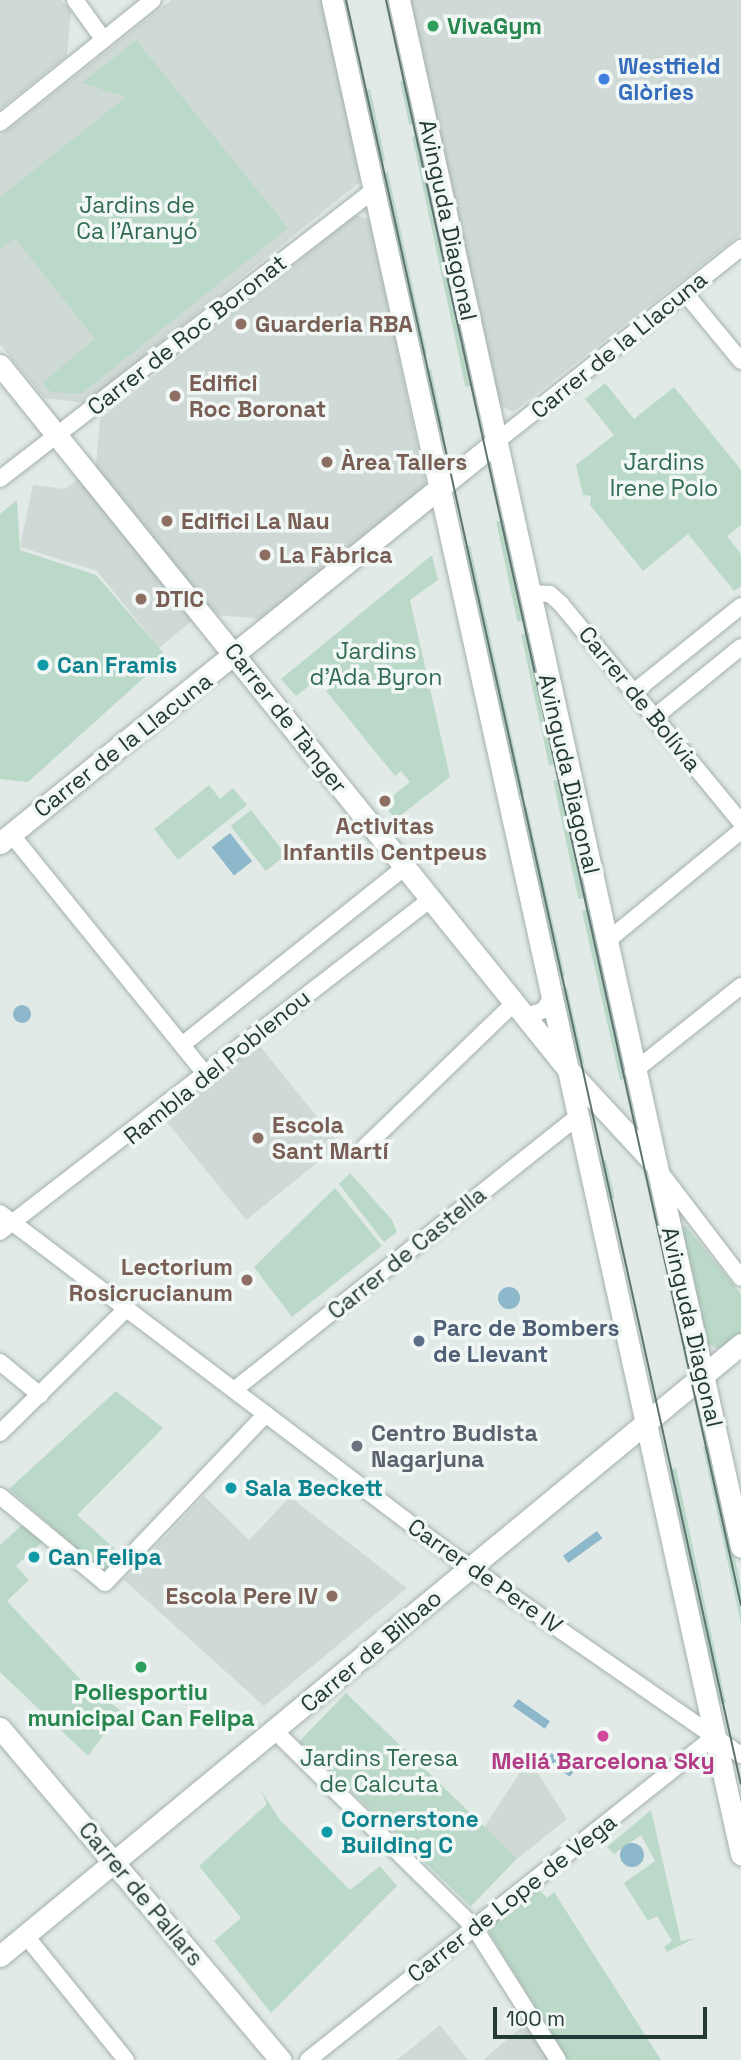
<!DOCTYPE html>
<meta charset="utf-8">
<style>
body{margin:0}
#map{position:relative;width:741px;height:2060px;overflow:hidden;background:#e1eae7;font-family:"Space Grotesk",sans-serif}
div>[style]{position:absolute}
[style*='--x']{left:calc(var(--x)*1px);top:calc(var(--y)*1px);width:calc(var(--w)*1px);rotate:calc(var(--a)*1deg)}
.built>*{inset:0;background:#cfd9d6;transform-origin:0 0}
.green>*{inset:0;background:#bbd9c8;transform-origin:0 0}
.water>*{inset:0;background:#8db7ca;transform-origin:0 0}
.round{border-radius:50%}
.roads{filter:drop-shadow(0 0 2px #a4b1ae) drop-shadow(0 0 2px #a4b1ae)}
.minor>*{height:16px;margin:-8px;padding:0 8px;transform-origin:8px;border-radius:8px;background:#fff}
.tertiary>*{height:21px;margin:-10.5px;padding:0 10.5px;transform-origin:10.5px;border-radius:10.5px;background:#fff}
.secondary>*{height:21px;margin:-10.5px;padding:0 10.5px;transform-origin:10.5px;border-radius:10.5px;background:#fff}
.tram>*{height:2px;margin:-1px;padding:0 1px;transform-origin:1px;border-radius:1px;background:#5d7472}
.dots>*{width:19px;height:19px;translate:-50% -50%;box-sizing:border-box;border:4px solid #f1f7f5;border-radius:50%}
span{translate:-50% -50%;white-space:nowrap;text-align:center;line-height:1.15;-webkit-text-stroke:7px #f1f7f5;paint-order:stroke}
.leisure-label{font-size:23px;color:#27864d;font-weight:700}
.left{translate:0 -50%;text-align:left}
.shop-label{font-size:23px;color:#366cbe;font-weight:700}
.park-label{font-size:23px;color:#316b51}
.street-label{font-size:23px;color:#233936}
.education-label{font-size:23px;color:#785e54;font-weight:700}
.right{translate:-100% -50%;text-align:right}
.culture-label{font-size:23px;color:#0d838f;font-weight:700}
.service-label{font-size:23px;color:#4e5e75;font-weight:700}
.worship-label{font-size:23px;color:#5b616d;font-weight:700}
.hotel-label{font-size:23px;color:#b23c85;font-weight:700}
.scale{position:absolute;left:493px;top:2007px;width:214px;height:32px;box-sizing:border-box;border:4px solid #233936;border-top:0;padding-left:9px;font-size:21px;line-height:24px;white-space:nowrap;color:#233936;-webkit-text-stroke:5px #f1f7f5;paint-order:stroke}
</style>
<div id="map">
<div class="built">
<div style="clip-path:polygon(0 0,61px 0,71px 12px,67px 56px,0 109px)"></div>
<div style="clip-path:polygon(171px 0,322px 0,361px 181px,86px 403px,44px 398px,0 344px,0 136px)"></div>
<div style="clip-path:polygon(409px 0,741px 0,741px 234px,513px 412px,500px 405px,495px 391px)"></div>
<div style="clip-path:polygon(356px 215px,370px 220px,426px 487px,261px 619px,218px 615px,210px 606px,159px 648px,97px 571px,20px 547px,33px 485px,65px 489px,96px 466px,100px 419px)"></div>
<div style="left:259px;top:1045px;width:128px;height:120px;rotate:51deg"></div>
<div style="clip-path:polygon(204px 1496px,249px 1540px,290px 1497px,407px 1588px,264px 1706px,124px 1580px)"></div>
<div style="clip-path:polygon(529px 1759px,567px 1819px,517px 1859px,484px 1827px)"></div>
<div style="clip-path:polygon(529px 2021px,555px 2060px,483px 2060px)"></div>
<div style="clip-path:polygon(440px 2025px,468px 2060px,397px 2060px)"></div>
</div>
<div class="green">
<div style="clip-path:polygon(136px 40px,288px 228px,81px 394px,51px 392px,42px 383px,95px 339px,15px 238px,0 249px,0 197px,126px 97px,82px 83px)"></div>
<div style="left:408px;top:80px;width:44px;height:8px;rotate:78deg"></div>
<div style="left:370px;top:89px;width:73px;height:8px;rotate:78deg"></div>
<div style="left:420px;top:135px;width:256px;height:8px;rotate:78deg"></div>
<div style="clip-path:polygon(388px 172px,427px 354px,420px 355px,380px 174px)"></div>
<div style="left:431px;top:369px;width:62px;height:8px;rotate:78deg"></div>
<div style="clip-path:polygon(605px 383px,634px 419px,674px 387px,741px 470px,741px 525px,727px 536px,741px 554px,741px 586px,734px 591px,688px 534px,643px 571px,590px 505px,591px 496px,583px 495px,576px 465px,614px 435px,585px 399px)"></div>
<div style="clip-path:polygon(17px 500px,20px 550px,96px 575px,167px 657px,28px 782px,0 779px,0 514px)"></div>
<div style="left:505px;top:520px;width:102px;height:9px;rotate:78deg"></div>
<div style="clip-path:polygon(470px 545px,524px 793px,518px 797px,462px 547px)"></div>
<div style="clip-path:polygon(432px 555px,438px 580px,410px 600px,450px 777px,396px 819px,383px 804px,410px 782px,401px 771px,395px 776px,326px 691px,332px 686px,323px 675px,296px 696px,281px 679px)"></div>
<div style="left:529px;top:633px;width:134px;height:8px;rotate:78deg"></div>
<div style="left:562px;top:779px;width:121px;height:9px;rotate:78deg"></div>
<div style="clip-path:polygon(209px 785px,220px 799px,233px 788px,247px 805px,178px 860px,154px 829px)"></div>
<div style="clip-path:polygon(527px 807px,565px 976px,557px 977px,521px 811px)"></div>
<div style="left:251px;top:810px;width:57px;height:26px;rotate:52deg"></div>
<div style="clip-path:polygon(591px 909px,627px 1078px,620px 1080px,582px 911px)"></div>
<div style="clip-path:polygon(567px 987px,585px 1066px,574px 1053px,560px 989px)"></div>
<div style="left:606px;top:1160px;width:39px;height:7px;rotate:77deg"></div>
<div style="clip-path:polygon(350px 1173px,392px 1220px,397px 1232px,384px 1242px,339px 1184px)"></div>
<div style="clip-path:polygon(335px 1188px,382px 1246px,292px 1317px,254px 1267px)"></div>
<div style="clip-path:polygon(686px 1226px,741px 1294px,741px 1334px,719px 1349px,708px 1344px,681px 1227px)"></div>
<div style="clip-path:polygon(116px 1391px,163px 1428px,77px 1515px,121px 1554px,104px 1573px,9px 1489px)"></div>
<div style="clip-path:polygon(710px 1446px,741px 1586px,741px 1624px,703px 1447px)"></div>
<div style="left:676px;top:1468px;width:240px;height:7px;rotate:78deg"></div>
<div style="clip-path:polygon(23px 1524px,43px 1541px,16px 1566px,29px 1580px,7px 1601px,80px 1679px,121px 1711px,88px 1756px,0 1672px,0 1545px)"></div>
<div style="left:346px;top:1693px;width:238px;height:67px;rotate:44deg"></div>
<div style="clip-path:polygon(260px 1789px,280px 1820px,350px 1890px,380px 1866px,397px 1886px,271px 2013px,214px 1941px,241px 1918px,199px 1866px,267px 1804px)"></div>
<div style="clip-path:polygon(651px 1810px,681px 1941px,695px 1938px,667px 1952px,664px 1947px,672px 1941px,657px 1916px,648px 1921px,624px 1883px,655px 1861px,641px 1835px,614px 1854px,607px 1847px)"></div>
<div style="clip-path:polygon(537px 1887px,547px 1898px,554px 1892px,661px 2060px,568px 2060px,487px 1929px)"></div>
</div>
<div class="water">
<div style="left:230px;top:833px;width:36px;height:23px;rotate:52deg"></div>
<div class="round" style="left:13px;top:1005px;width:18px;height:18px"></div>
<div class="round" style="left:498px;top:1287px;width:22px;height:22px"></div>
<div class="round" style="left:526px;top:1322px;width:16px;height:16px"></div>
<div style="left:597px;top:1531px;width:9px;height:42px;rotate:54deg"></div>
<div style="left:518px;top:1699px;width:39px;height:9px;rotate:35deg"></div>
<div style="left:551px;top:1753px;width:29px;height:9px;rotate:34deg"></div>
<div class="round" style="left:620px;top:1843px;width:24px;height:24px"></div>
</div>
<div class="roads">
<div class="minor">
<div style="--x:75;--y:0;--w:49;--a:54.1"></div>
<div style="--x:0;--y:123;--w:196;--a:-38.8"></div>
<div style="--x:685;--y:293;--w:88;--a:50.5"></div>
<div style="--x:496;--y:442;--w:313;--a:-38.4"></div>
<div style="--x:0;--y:479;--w:473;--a:-37.7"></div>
<div style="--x:529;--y:593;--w:21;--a:3"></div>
<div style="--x:550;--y:594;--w:15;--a:42"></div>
<div style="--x:561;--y:604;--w:283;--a:50.5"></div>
<div style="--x:634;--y:692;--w:137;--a:-38.8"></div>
<div style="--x:656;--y:716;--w:109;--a:-39.1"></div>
<div style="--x:11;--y:834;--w:310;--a:51"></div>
<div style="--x:607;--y:941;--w:173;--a:-39.4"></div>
<div style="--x:526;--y:1016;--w:19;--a:-18"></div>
<div style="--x:544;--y:1010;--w:17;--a:-59"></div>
<div style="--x:182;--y:1045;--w:285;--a:-38.6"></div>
<div style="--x:633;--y:1072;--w:138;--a:-38.5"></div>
<div style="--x:365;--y:1147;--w:209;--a:-44"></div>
<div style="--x:660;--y:1172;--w:133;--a:52.6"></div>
<div style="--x:0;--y:1213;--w:563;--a:37.13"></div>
<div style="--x:449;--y:1553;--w:355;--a:34.7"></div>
<div style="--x:0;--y:1232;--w:545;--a:-37.69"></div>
<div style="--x:0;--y:1362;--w:52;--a:39.5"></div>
<div style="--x:234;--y:1390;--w:442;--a:-38.5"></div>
<div style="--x:0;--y:1433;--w:178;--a:-44.5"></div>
<div style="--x:0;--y:1496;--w:136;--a:39.6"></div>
<div style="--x:105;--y:1583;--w:233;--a:-46.4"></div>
<div style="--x:275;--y:1731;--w:279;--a:44.6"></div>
<div style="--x:474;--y:1927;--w:157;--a:57.7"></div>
<div style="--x:26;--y:1936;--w:159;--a:51.1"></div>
<div style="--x:308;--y:2060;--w:520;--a:-38.52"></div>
</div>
<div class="tertiary">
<div style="--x:332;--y:0;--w:1899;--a:77.56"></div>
<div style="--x:399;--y:0;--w:1584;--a:77.53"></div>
<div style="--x:0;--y:365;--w:908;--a:51.12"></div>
<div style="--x:570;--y:1072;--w:122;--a:47.3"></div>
<div style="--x:0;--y:843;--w:638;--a:-38.95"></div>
</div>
<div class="secondary">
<div style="--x:0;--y:1728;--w:435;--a:49.8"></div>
<div style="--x:0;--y:1956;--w:961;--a:-39.55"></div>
</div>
</div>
<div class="tram">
<div style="--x:346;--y:0;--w:1827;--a:77.52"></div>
<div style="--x:386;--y:0;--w:1644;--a:77.53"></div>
</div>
<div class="dots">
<div style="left:433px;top:26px;background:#2e9e5b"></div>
<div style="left:604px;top:79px;background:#3f7fe0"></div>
<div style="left:241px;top:324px;background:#8d6e63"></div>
<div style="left:175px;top:396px;background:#8d6e63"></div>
<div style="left:327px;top:462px;background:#8d6e63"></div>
<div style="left:167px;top:521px;background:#8d6e63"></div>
<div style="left:265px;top:555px;background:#8d6e63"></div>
<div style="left:141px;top:599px;background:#8d6e63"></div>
<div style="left:43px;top:665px;background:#0f9aa8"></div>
<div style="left:385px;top:801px;background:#8d6e63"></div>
<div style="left:258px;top:1138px;background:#8d6e63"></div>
<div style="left:247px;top:1280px;background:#8d6e63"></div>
<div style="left:419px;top:1341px;background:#5c6f8a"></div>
<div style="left:357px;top:1446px;background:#6b7280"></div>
<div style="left:231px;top:1488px;background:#0f9aa8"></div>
<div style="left:34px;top:1557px;background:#0f9aa8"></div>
<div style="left:332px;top:1596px;background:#8d6e63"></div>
<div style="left:141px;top:1667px;background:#2e9e5b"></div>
<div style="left:603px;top:1736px;background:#d1479c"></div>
<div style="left:327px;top:1832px;background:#0f9aa8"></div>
</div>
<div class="leisure-label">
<span class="left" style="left:447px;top:26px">VivaGym</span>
<span style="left:141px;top:1705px">Poliesportiu<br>municipal Can Felipa</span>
</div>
<div class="shop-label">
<span class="left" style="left:618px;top:79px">Westfield<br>Glòries</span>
</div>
<div class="park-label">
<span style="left:137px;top:218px">Jardins de<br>Ca l'Aranyó</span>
<span style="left:664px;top:475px">Jardins<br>Irene Polo</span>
<span style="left:376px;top:664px">Jardins<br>d'Ada Byron</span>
<span style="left:379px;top:1771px">Jardins Teresa<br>de Calcuta</span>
</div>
<div class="street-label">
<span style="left:448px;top:220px;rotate:78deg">Avinguda Diagonal</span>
<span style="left:187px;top:335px;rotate:-38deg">Carrer de Roc Boronat</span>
<span style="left:619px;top:345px;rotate:-39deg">Carrer de la Llacuna</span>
<span style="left:640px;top:699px;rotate:51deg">Carrer de Bolívia</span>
<span style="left:286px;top:718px;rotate:52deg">Carrer de Tànger</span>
<span style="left:123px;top:745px;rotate:-38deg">Carrer de la Llacuna</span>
<span style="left:569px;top:774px;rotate:77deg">Avinguda Diagonal</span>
<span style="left:217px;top:1067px;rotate:-39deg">Rambla del Poblenou</span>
<span style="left:407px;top:1253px;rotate:-39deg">Carrer de Castella</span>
<span style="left:692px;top:1327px;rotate:77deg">Avinguda Diagonal</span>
<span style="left:485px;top:1576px;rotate:35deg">Carrer de Pere IV</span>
<span style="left:371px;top:1651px;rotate:-40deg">Carrer de Bilbao</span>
<span style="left:141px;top:1894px;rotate:50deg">Carrer de Pallars</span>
<span style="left:512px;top:1898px;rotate:-38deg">Carrer de Lope de Vega</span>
</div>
<div class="education-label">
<span class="left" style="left:255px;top:324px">Guarderia RBA</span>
<span class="left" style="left:189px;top:396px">Edifici<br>Roc Boronat</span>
<span class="left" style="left:341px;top:462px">Àrea Tallers</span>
<span class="left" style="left:181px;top:521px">Edifici La Nau</span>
<span class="left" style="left:279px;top:555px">La Fàbrica</span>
<span class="left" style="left:155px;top:599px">DTIC</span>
<span style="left:385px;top:839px">Activitas<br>Infantils Centpeus</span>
<span class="left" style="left:272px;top:1138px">Escola<br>Sant Martí</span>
<span class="right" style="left:233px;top:1280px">Lectorium<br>Rosicrucianum</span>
<span class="right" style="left:318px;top:1596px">Escola Pere IV</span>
</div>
<div class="culture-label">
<span class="left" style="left:57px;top:665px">Can Framis</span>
<span class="left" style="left:245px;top:1488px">Sala Beckett</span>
<span class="left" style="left:48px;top:1557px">Can Felipa</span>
<span class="left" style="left:341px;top:1832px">Cornerstone<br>Building C</span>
</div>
<div class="service-label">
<span class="left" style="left:433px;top:1341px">Parc de Bombers<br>de Llevant</span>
</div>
<div class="worship-label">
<span class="left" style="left:371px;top:1446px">Centro Budista<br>Nagarjuna</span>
</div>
<div class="hotel-label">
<span style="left:603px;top:1761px">Meliá Barcelona Sky</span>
</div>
<div class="scale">100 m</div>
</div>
